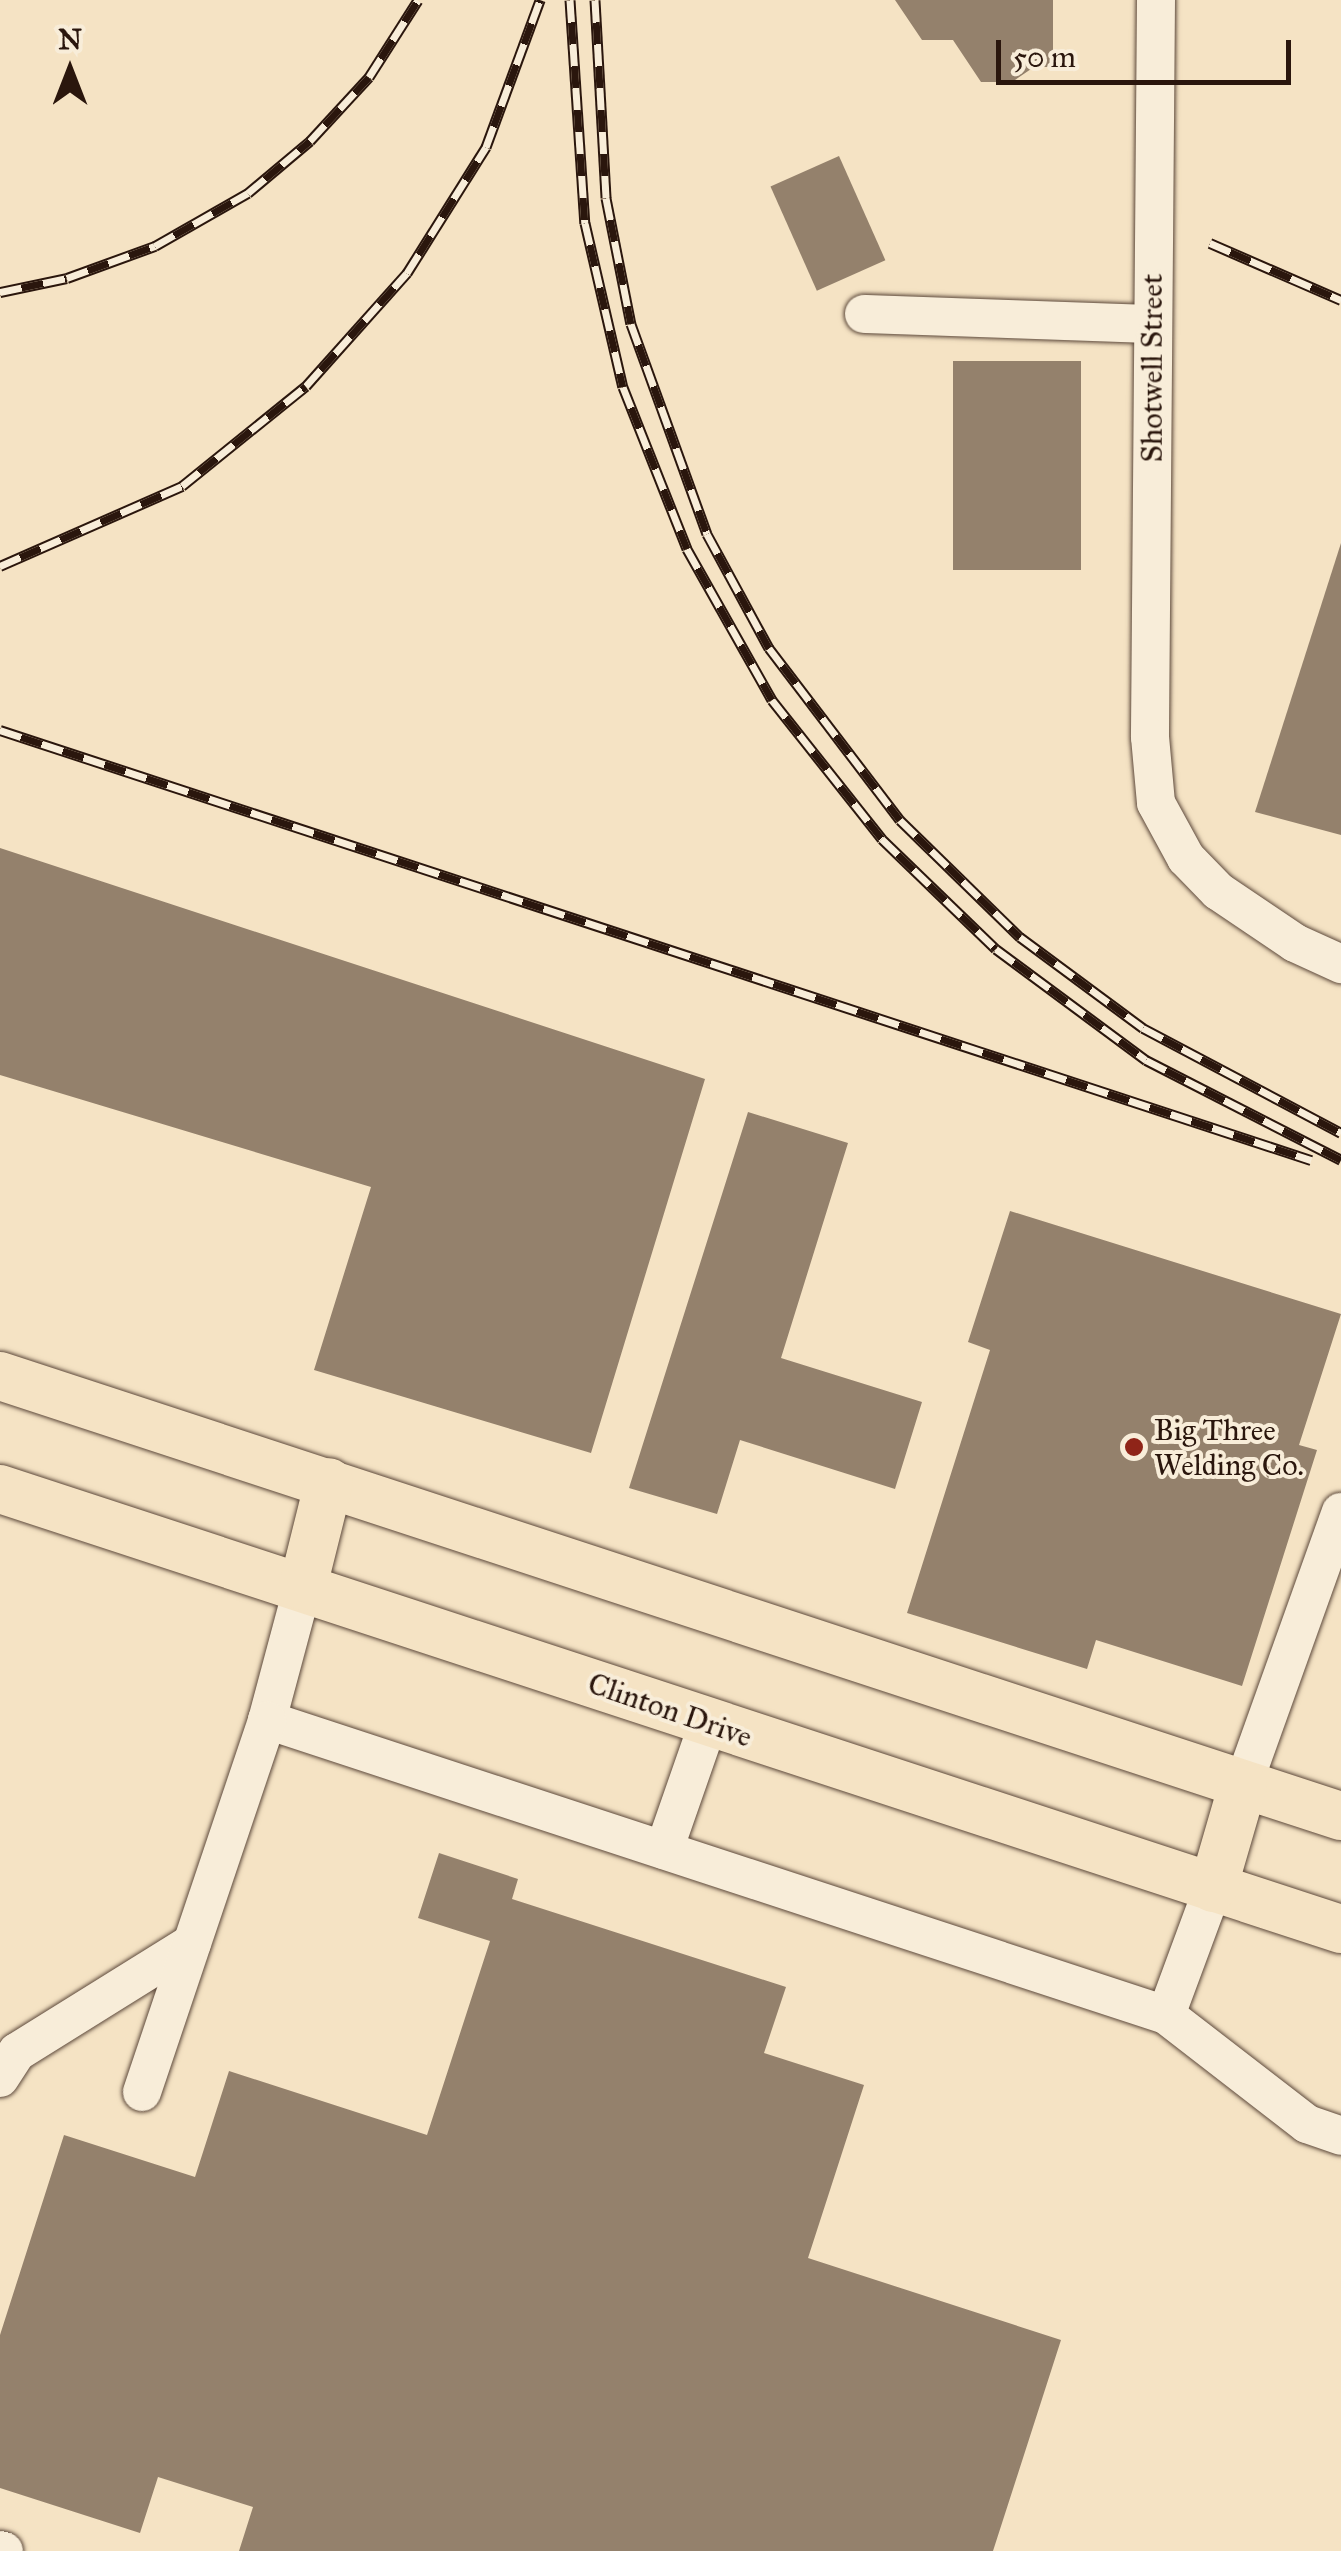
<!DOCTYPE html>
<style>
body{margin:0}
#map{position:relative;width:1341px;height:2551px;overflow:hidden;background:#f5e3c4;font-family:"IM FELL Great Primer",serif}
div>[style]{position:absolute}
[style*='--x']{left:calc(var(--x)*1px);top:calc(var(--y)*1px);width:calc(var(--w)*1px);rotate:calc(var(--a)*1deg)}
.building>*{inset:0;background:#94816c;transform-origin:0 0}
.roads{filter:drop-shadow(0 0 2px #5d493b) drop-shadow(0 0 2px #5d493b)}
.minor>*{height:38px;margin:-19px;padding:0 19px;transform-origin:19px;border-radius:19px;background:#f8edd9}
.major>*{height:48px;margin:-24px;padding:0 24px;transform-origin:24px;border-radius:24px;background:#f5e3c4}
.rail>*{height:11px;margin-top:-5.5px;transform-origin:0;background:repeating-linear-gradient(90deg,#f8edd9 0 22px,#2a160d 0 44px);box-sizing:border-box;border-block:2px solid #2a160d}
.dots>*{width:28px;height:28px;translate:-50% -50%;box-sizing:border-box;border:5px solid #f8edd9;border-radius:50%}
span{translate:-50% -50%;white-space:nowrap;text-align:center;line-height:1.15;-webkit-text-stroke:8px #f8edd9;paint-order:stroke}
.street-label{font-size:30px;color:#2a160d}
.poi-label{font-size:30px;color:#2a160d}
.left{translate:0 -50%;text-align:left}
.north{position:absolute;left:20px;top:20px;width:100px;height:100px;-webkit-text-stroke:8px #f8edd9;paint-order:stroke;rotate:0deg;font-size:28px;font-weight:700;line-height:40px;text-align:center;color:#2a160d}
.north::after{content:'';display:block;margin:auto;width:35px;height:45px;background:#2a160d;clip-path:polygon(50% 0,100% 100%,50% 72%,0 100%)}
.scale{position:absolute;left:996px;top:40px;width:295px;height:45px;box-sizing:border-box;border:5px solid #2a160d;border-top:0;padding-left:12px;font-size:30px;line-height:35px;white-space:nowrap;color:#2a160d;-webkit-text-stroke:8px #f8edd9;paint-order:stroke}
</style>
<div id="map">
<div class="building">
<div style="clip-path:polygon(895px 0,1053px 0,1053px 67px,1034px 67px,1012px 82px,981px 82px,953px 40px,922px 40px)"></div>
<div style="left:839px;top:156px;width:114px;height:75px;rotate:66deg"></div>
<div style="left:953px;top:361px;width:128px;height:209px"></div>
<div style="clip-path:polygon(1341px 543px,1341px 835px,1255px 812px)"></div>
<div style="clip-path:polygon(0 848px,705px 1079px,591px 1453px,314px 1370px,371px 1187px,0 1075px)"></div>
<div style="clip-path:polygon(748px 1112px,848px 1143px,781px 1358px,922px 1402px,895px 1489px,740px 1440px,717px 1514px,629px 1488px)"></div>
<div style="clip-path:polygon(1010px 1211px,1341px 1314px,1299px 1445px,1317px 1450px,1242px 1686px,1096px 1640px,1087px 1669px,907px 1613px,990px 1350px,968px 1342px)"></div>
<div style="clip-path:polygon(439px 1853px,518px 1879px,512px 1899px,786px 1987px,764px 2053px,864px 2085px,808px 2258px,1061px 2340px,993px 2551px,239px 2551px,253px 2507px,158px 2477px,140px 2533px,0 2488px,0 2335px,64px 2135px,195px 2177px,229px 2071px,427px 2135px,490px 1941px,418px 1918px)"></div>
</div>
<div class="roads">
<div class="minor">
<div style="--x:1156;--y:0;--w:737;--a:90.47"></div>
<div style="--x:1150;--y:737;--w:66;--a:84.8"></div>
<div style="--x:1156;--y:803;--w:63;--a:61.4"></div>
<div style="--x:1186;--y:858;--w:46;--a:45.9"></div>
<div style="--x:1218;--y:891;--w:93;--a:34"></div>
<div style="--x:1295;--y:943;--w:51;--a:24.5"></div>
<div style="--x:864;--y:314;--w:288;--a:2"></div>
<div style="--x:303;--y:1586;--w:139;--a:105"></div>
<div style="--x:267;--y:1720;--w:946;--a:18.17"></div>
<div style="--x:1166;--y:2015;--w:135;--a:-69.7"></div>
<div style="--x:1243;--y:1785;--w:290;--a:-70.3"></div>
<div style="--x:664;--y:1850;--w:133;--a:-70.8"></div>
<div style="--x:1166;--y:2015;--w:178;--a:37.7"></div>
<div style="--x:1307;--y:2124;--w:36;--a:19"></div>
<div style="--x:0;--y:2078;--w:31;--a:-57"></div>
<div style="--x:17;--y:2052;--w:206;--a:-31.9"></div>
<div style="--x:142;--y:2092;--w:392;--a:-71.4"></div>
<div style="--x:0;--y:2550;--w:4;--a:14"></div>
</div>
<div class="major">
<div style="--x:0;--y:1376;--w:1411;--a:18.17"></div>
<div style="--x:0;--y:1489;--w:1411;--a:18.17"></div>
<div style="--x:303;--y:1586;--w:107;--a:-76"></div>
<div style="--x:1213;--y:1888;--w:107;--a:-73.8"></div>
</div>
</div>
<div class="rail">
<div style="--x:570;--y:0;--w:224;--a:86.2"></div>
<div style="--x:585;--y:223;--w:168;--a:77"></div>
<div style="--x:623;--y:387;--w:174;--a:68.4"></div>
<div style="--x:687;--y:549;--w:173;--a:60.6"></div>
<div style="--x:772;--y:700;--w:177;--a:51.6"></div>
<div style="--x:882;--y:839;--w:158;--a:44"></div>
<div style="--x:996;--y:949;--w:187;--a:36.5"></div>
<div style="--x:1146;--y:1060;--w:219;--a:27.1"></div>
<div style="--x:595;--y:0;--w:198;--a:86.8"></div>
<div style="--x:606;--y:198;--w:128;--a:78.8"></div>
<div style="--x:631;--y:324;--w:223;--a:70.1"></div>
<div style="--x:707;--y:534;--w:130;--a:61.5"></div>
<div style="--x:769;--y:648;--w:216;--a:52.7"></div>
<div style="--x:900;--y:820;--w:168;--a:44.3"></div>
<div style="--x:1020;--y:937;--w:153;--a:36.5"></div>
<div style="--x:1143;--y:1028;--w:224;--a:27.9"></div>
<div style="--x:1210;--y:243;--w:143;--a:23.5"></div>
<div style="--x:0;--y:292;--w:68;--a:-11.8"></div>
<div style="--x:67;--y:278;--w:94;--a:-20"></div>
<div style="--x:155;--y:246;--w:107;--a:-29.7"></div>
<div style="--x:248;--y:193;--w:81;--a:-40"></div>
<div style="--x:310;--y:141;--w:87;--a:-47.3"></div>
<div style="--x:369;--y:77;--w:91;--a:-57.5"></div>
<div style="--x:0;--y:566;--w:199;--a:-23.7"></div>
<div style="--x:182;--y:486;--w:159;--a:-38.9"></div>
<div style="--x:306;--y:386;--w:152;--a:-48.2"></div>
<div style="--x:407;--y:273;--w:149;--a:-57.9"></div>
<div style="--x:486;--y:147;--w:157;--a:-69.8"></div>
<div style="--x:0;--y:730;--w:1380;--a:18.16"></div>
</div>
<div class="dots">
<div style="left:1134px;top:1447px;background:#8f2418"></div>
</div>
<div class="street-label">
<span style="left:1152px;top:368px;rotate:-90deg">Shotwell Street</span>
<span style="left:670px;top:1710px;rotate:19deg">Clinton Drive</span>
</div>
<div class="poi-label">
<span class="left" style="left:1154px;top:1447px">Big Three<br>Welding Co.</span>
</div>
<div class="north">N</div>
<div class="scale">50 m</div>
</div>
